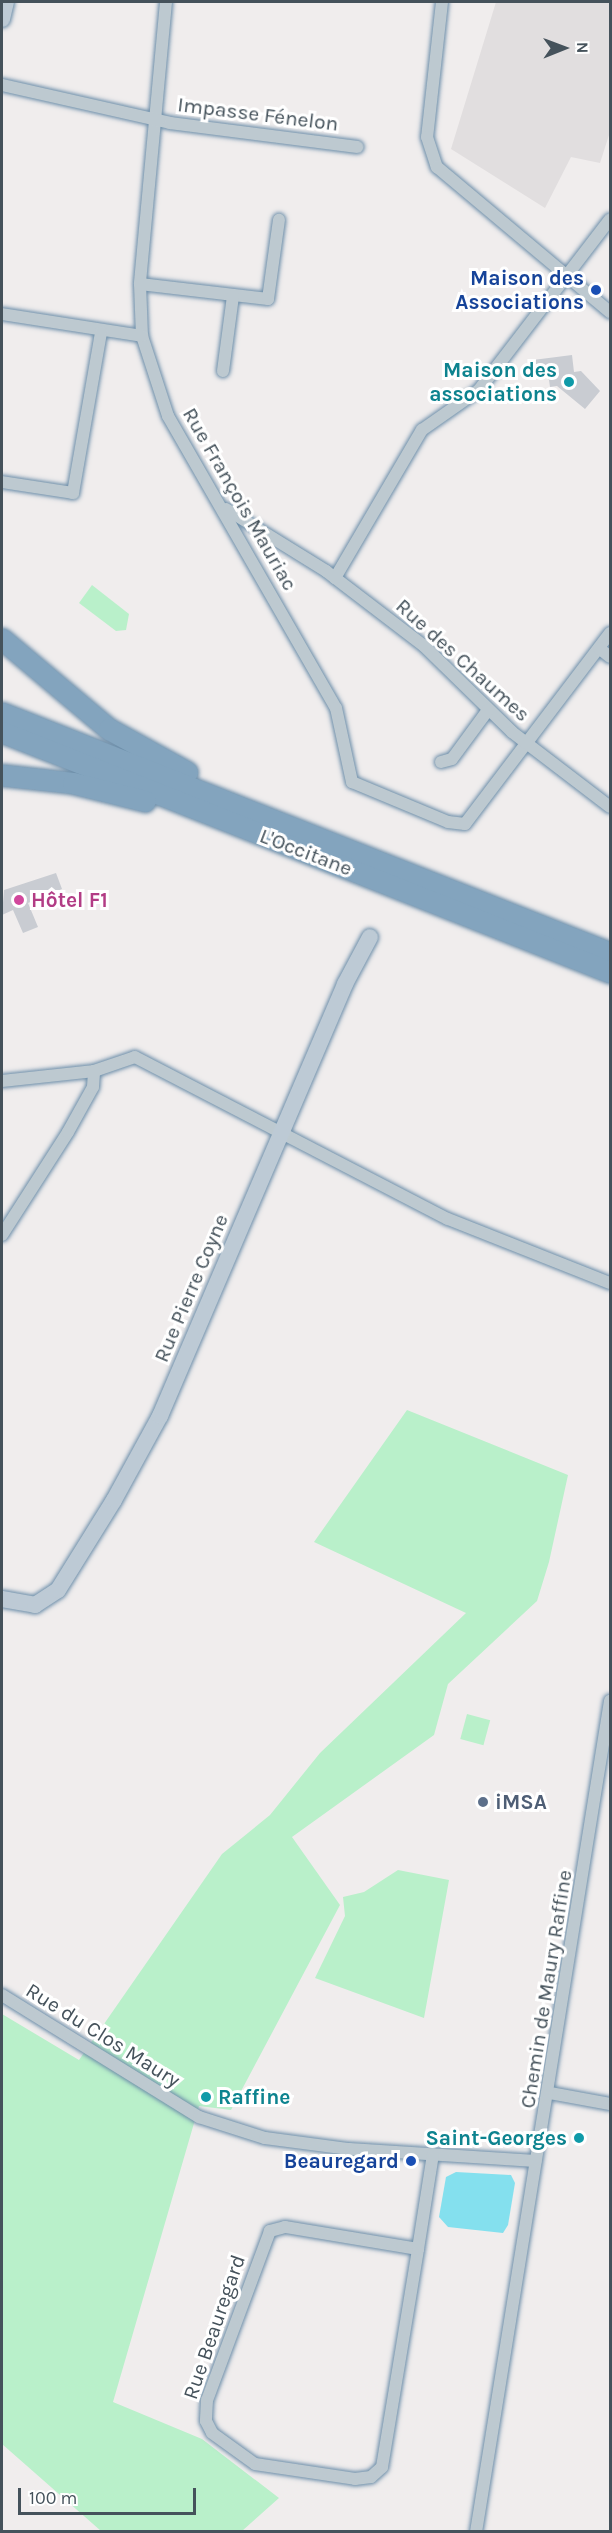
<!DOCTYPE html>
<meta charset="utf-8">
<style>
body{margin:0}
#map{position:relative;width:612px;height:2533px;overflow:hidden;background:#f0eded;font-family:Karla,sans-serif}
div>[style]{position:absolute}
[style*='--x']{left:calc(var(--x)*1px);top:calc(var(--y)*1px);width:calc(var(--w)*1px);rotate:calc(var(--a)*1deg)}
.education>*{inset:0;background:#e1dedf}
.green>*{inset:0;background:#b9f0ca;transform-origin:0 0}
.water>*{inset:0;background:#84e0ee}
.building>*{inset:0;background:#c9ccd2}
.roads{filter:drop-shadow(0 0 2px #6e8faa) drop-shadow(0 0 2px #6e8faa)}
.street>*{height:12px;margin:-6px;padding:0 6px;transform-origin:6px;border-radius:6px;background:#bdc9d0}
.secondary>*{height:16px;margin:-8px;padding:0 8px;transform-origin:8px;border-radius:8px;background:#bdcad5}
.highway>*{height:21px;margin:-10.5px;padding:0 10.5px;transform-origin:10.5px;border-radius:10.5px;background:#83a4be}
.dots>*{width:16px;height:16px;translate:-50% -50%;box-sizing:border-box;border:3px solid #fff;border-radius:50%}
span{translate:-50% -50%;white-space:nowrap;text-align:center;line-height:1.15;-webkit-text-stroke:6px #fff;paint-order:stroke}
.street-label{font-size:21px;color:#45525b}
.transit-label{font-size:21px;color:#164399;font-weight:700}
.right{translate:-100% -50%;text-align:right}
.culture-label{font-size:21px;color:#0d838f;font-weight:700}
.left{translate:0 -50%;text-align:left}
.hotel-label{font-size:21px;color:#b23c85;font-weight:700}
.service-label{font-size:21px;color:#4e5e75;font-weight:700}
.frame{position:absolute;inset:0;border:3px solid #45525b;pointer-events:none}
.north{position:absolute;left:534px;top:18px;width:60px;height:60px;-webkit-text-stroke:4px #fff;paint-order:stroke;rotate:89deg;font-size:16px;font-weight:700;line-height:24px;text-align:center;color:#45525b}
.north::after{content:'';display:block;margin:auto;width:21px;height:27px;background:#45525b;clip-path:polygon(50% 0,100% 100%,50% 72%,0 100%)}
.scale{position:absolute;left:18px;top:2488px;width:178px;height:27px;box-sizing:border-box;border:3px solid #45525b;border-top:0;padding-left:8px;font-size:18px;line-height:21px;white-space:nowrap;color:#45525b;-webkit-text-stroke:4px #fff;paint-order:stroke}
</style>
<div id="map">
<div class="education">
<div style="clip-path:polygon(496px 2px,610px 2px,610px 132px,600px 163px,571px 157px,545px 208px,451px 149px)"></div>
</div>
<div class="green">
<div style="clip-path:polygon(92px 585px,129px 614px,126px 630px,116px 631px,79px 603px)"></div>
<div style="clip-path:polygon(407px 1410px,568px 1475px,549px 1562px,537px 1601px,448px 1684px,434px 1735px,292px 1837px,340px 1905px,231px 2110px,199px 2106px,113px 2402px,202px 2439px,279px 2498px,242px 2531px,101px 2531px,2px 2444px,2px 2014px,79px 2060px,222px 1854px,270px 1815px,320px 1753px,466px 1613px,314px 1542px)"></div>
<div style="left:467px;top:1714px;width:24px;height:26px;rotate:15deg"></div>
<div style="clip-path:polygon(398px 1870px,449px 1880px,424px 2018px,315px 1978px,345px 1916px,343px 1897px,364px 1892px)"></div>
</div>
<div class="water">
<div style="clip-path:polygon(456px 2172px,511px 2175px,515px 2183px,508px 2225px,503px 2233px,448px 2227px,439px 2217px,446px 2177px)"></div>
</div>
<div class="building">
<div style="clip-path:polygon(572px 355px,574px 372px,581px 371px,600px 391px,585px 409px,557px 386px,550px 387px,549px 380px,534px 368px,533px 360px)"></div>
<div style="clip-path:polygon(56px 873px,62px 889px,28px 903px,38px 927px,23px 933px,13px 910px,2px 915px,4px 890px)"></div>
</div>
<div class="roads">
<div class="street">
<div style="--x:166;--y:2;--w:283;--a:95.3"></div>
<div style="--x:140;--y:284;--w:52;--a:87.8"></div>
<div style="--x:142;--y:336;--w:84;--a:72"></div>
<div style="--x:168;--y:416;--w:337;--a:60.1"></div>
<div style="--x:336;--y:708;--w:76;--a:77.8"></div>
<div style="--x:352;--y:782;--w:104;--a:22.6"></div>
<div style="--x:448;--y:822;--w:17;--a:7"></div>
<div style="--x:465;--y:824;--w:240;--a:-52.8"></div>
<div style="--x:442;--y:2;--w:136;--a:96.3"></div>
<div style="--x:427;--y:137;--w:32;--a:72"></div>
<div style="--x:437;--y:167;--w:226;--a:40"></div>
<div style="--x:2;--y:85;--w:172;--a:12.7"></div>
<div style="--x:170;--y:123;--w:189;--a:7.3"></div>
<div style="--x:140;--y:284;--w:129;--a:6.7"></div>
<div style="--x:268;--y:299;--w:80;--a:-82.1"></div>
<div style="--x:2;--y:314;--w:142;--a:8.9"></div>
<div style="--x:223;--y:371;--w:76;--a:-82.4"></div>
<div style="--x:2;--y:482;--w:72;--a:8.8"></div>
<div style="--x:73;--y:493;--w:163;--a:-80.1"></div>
<div style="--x:226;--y:509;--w:118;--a:31.8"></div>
<div style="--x:326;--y:571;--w:123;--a:37.4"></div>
<div style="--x:424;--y:646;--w:123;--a:44.3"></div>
<div style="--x:512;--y:732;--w:123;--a:37.4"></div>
<div style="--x:335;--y:578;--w:172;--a:-59.6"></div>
<div style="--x:422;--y:430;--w:70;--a:-35.1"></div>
<div style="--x:479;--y:390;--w:215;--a:-52.5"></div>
<div style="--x:599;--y:648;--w:14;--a:39"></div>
<div style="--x:441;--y:762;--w:11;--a:-15"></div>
<div style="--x:452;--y:759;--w:61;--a:-53.7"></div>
<div style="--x:2;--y:1081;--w:93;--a:-6.2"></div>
<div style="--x:94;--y:1071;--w:43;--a:-18.9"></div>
<div style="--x:135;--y:1057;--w:352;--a:27.4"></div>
<div style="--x:448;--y:1219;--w:174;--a:21.6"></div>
<div style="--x:2;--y:1235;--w:122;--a:-57.3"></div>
<div style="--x:68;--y:1132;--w:51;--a:-60.9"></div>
<div style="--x:93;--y:1087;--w:16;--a:-86"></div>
<div style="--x:2;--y:1995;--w:232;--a:31.8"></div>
<div style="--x:199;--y:2117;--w:69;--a:17.7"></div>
<div style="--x:265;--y:2138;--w:85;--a:7.5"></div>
<div style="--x:349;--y:2149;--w:187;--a:3.7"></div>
<div style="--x:550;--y:2093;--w:61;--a:10.4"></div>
<div style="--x:418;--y:2249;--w:135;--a:-170.6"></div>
<div style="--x:285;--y:2227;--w:16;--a:165"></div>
<div style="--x:270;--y:2231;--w:180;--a:110.4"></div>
<div style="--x:207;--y:2400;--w:21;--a:93"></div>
<div style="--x:206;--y:2421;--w:13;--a:63"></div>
<div style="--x:212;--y:2433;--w:53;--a:35.8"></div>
<div style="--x:255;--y:2464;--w:101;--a:8.5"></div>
<div style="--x:355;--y:2479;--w:16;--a:-7"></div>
<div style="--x:371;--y:2477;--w:15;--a:-42"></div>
<div style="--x:382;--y:2467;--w:221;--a:-80.6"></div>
<div style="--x:418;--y:2249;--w:96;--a:-81"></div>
<div style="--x:476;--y:2532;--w:842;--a:-80.84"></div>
</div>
<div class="secondary">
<div style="--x:2;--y:19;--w:17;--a:-77"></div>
<div style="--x:2;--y:1599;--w:34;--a:10"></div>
<div style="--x:35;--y:1605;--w:27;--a:-33"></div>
<div style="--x:58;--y:1590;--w:106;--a:-58.1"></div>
<div style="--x:114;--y:1500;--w:96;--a:-61.3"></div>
<div style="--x:160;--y:1416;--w:470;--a:-66.8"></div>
<div style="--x:345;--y:984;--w:53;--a:-62"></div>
</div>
<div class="highway">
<div style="--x:2;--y:639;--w:140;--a:40.1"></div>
<div style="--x:109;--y:729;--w:89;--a:28.9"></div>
<div style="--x:2;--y:713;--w:654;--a:21.54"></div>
<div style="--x:2;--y:732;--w:654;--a:21.54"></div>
<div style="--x:2;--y:775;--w:71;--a:6.4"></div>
<div style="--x:73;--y:783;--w:74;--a:14"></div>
</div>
</div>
<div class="dots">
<div style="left:596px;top:290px;background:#1a4fb4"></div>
<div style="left:569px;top:382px;background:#0f9aa8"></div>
<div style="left:19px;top:900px;background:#d1479c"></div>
<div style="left:483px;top:1802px;background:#5c6f8a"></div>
<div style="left:206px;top:2097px;background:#0f9aa8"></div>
<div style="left:579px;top:2138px;background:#0f9aa8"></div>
<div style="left:411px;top:2161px;background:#1a4fb4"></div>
</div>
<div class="street-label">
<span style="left:258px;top:114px;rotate:7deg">Impasse Fénelon</span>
<span style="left:240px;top:499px;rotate:60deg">Rue François Mauriac</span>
<span style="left:463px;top:660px;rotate:42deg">Rue des Chaumes</span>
<span style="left:306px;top:852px;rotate:21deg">L'Occitane</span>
<span style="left:191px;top:1288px;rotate:-67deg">Rue Pierre Coyne</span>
<span style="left:546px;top:1989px;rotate:-81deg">Chemin de Maury Raffine</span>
<span style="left:103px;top:2035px;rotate:32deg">Rue du Clos Maury</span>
<span style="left:214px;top:2327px;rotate:-71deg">Rue Beauregard</span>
</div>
<div class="transit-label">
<span class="right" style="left:584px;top:290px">Maison des<br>Associations</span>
<span class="right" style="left:399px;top:2161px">Beauregard</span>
</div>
<div class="culture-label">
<span class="right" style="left:557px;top:382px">Maison des<br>associations</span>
<span class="left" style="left:218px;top:2097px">Raffine</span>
<span class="right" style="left:567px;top:2138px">Saint-Georges</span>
</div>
<div class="hotel-label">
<span class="left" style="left:31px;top:900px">Hôtel F1</span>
</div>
<div class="service-label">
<span class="left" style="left:495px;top:1802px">iMSA</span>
</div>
<div class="frame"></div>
<div class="north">N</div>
<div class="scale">100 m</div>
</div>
